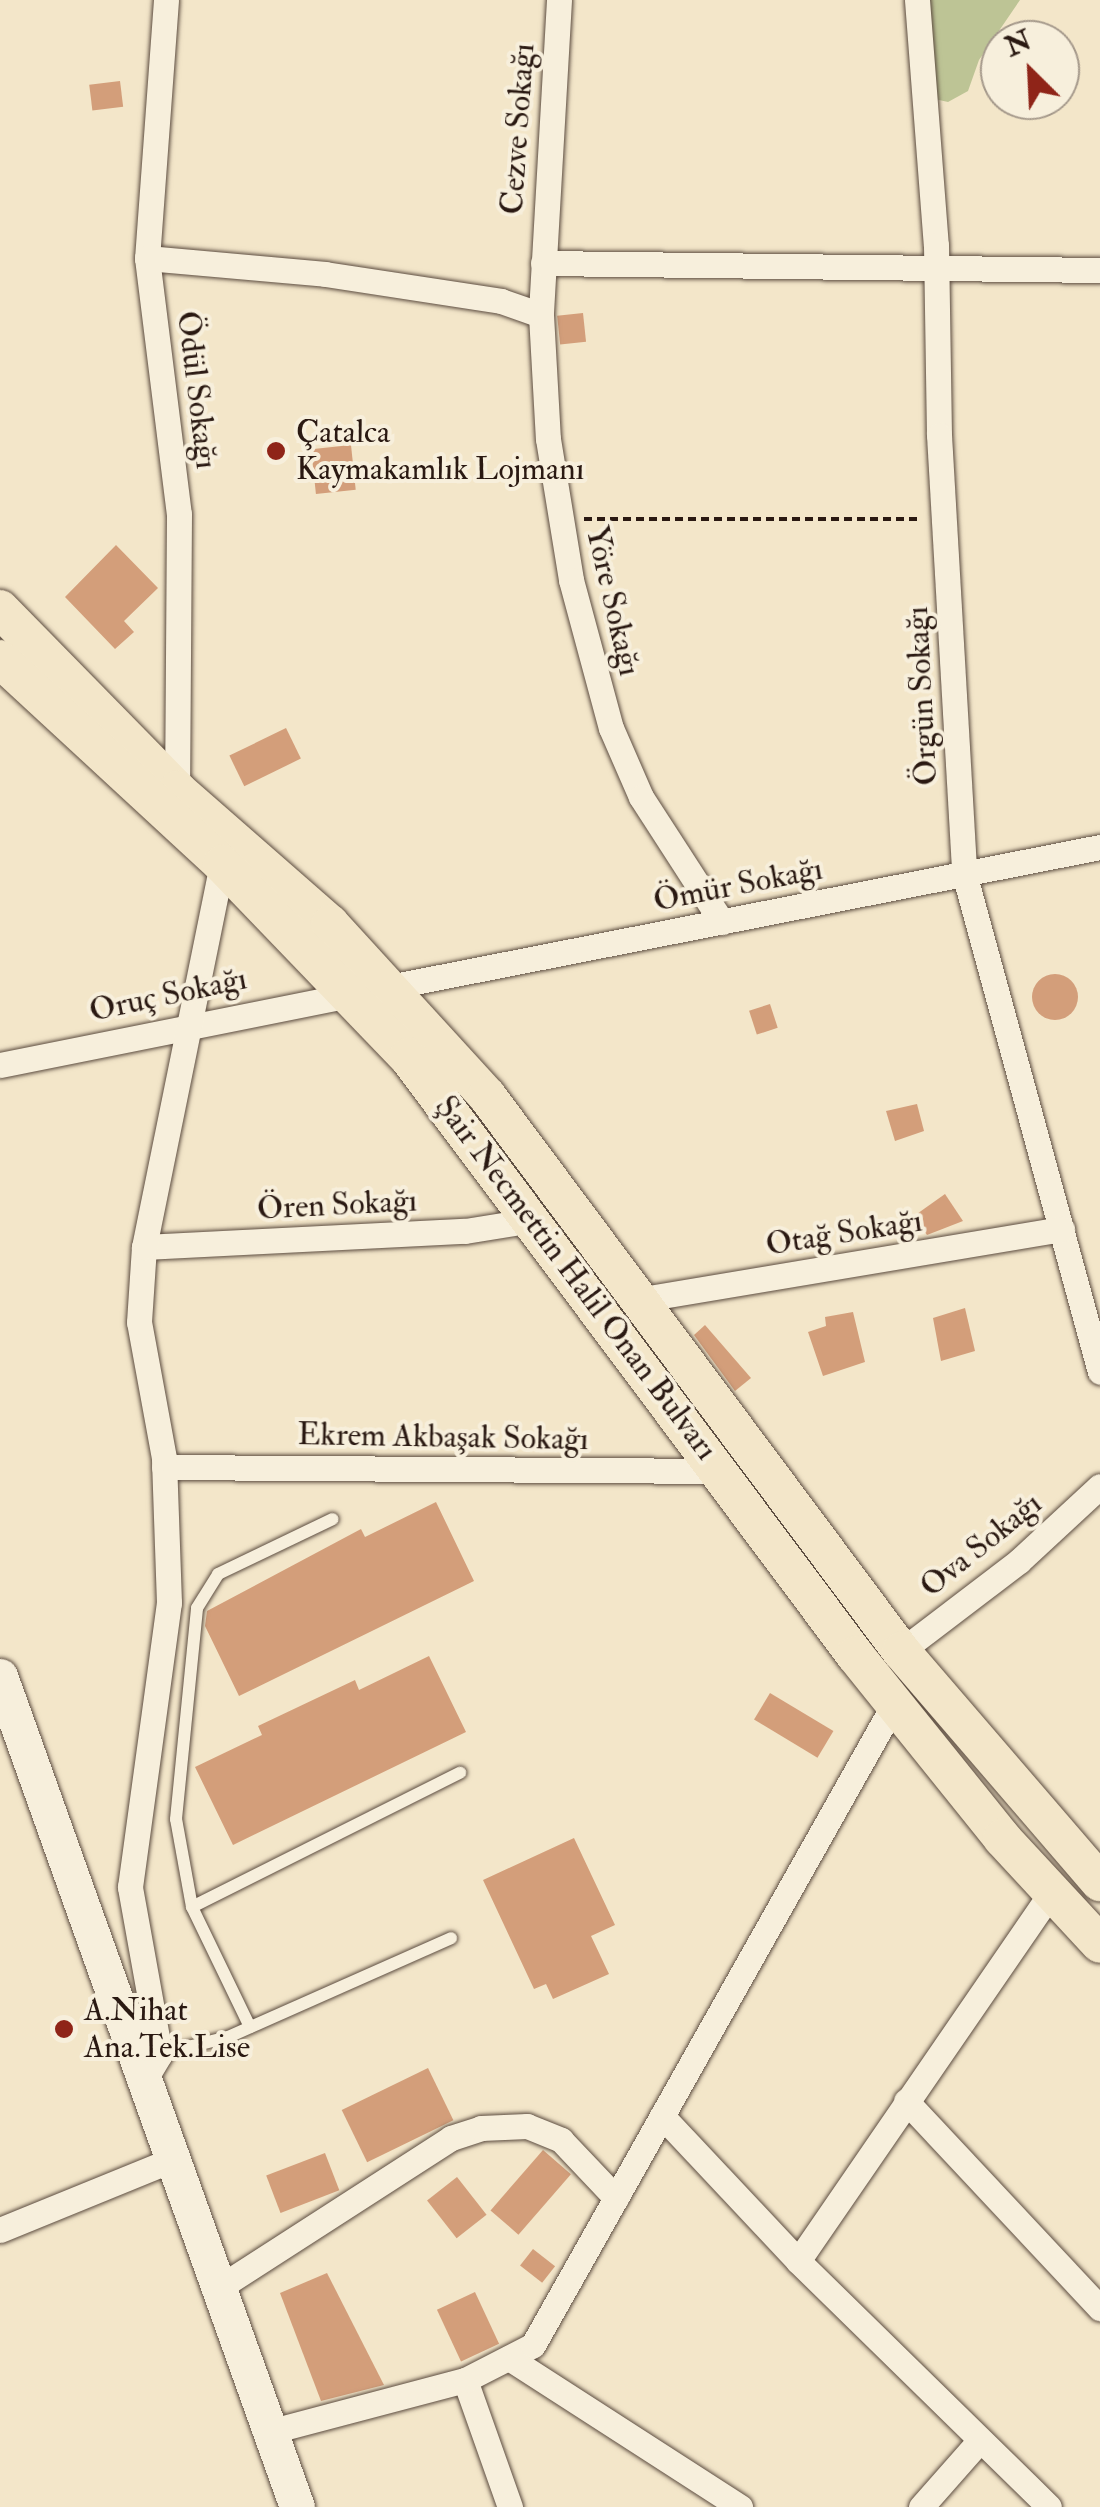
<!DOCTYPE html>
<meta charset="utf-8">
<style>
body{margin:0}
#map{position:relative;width:1100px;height:2507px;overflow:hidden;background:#f3e6c9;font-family:"IM FELL Double Pica",serif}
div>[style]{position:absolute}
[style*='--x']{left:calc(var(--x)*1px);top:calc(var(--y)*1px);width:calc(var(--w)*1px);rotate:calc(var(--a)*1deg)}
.green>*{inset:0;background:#bdc495}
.building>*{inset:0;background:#d39e7a;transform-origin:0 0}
.round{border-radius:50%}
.path>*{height:4px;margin-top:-2px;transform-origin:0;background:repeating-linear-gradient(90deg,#2a1912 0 8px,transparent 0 13px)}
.roads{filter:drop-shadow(0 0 2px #5c4c40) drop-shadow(0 0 2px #5c4c40)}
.service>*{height:12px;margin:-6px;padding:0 6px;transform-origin:6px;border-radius:6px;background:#f7efdc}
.minor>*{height:25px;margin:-12.5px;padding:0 12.5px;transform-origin:12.5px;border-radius:12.5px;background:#f7efdc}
.secondary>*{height:35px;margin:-17.5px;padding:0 17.5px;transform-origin:17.5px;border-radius:17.5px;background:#f7efdc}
.primary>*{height:38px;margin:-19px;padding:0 19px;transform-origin:19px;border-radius:19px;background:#f3e6c9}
.dots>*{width:28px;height:28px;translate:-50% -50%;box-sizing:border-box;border:5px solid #f7efdc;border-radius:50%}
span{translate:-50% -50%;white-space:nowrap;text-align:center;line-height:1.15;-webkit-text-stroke:8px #f7efdc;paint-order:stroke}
.street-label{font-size:32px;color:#2a1912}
.poi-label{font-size:32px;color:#2a1912}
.left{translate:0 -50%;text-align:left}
.north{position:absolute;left:980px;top:20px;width:100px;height:100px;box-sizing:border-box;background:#f7efdc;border:2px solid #a5998b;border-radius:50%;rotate:336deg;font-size:28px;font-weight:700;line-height:40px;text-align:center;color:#2a1912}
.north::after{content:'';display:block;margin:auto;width:35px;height:45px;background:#8f2418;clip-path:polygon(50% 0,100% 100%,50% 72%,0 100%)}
</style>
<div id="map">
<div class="green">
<div style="clip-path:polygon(929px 0,1020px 0,979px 60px,968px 91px,948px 102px,930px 98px)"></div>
</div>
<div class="building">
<div style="left:120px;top:81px;width:26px;height:31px;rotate:83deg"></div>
<div style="left:583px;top:313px;width:29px;height:26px;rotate:84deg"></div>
<div style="left:351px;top:445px;width:45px;height:40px;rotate:84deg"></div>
<div style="clip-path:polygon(116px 545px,158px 588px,124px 621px,134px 632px,115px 649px,65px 597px)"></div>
<div style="left:286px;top:728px;width:34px;height:63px;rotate:64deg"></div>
<div class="round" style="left:1032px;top:974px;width:46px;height:46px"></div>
<div style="left:770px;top:1004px;width:25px;height:22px;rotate:72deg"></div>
<div style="clip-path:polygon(917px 1104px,924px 1131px,895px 1141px,886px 1111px)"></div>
<div style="clip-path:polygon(945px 1194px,963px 1221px,927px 1235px,914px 1216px)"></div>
<div style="clip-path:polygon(965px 1308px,975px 1351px,941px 1361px,933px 1318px)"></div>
<div style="clip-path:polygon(853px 1312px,865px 1362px,823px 1376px,808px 1332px,826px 1326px,825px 1317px)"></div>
<div style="clip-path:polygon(705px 1325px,751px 1378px,735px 1391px,694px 1335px)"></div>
<div style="clip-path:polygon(436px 1502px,474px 1581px,239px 1696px,205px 1626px,207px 1611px,361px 1529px,365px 1537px)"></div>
<div style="clip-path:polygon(429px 1656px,466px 1732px,233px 1845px,195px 1767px,262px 1735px,258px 1726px,355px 1680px,359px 1690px)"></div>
<div style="left:770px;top:1693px;width:74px;height:31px;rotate:31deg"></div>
<div style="clip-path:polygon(574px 1838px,615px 1925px,591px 1936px,609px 1974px,553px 1999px,546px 1984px,534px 1989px,483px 1880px)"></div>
<div style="left:428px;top:2068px;width:58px;height:96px;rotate:64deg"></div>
<div style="left:543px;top:2150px;width:37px;height:80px;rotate:41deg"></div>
<div style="left:325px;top:2153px;width:40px;height:63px;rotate:69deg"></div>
<div style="left:457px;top:2177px;width:48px;height:38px;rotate:52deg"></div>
<div style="left:533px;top:2249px;width:28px;height:21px;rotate:38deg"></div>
<div style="clip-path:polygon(327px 2273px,384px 2385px,321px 2401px,280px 2293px)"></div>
<div style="left:475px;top:2292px;width:57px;height:42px;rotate:65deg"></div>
</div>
<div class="path">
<div style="--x:584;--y:519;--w:335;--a:0"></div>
</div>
<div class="roads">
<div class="service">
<div style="--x:192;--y:1907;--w:300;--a:-26.6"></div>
<div style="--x:250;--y:2027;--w:133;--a:-115.8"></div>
<div style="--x:192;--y:1907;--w:89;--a:-100.3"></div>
<div style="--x:176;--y:1819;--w:212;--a:-84.3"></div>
<div style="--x:197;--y:1608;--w:40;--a:-58"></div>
<div style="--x:218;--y:1574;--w:127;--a:-25.6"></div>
<div style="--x:160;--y:2054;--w:70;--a:-14"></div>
<div style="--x:228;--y:2037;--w:244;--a:-23.9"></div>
</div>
<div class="minor">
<div style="--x:166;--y:0;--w:259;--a:94.2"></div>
<div style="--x:147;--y:258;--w:258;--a:82.9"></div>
<div style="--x:179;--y:514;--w:276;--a:90.4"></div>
<div style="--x:559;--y:0;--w:316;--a:93.3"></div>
<div style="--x:541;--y:315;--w:124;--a:86.8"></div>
<div style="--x:548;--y:439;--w:143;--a:80.7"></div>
<div style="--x:571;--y:580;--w:153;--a:74.9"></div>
<div style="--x:611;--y:728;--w:75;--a:66.5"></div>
<div style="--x:641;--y:797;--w:149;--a:57.1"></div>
<div style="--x:917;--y:0;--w:246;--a:85.6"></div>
<div style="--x:936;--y:245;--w:190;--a:89.1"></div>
<div style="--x:939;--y:435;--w:439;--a:86.7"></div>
<div style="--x:964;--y:873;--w:517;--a:74.75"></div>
<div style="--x:147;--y:258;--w:179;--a:5.1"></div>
<div style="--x:325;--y:274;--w:178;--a:8.7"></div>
<div style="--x:501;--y:301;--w:42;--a:19.3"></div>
<div style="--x:543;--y:263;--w:557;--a:0.72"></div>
<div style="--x:389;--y:987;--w:725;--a:-11.14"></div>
<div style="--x:0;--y:1065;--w:357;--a:-11.3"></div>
<div style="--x:144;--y:1247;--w:321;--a:-2.9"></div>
<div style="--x:465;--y:1231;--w:69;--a:-9.2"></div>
<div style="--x:637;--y:1300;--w:431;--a:-9.5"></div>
<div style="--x:164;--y:1467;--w:557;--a:0.41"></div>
<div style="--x:901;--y:1651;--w:148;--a:-37.3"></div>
<div style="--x:1019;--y:1561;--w:110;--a:-42.8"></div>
<div style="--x:145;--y:2079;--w:29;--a:-59"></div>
<div style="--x:160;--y:2054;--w:170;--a:-100.2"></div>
<div style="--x:130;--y:1887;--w:287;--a:-82.2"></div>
<div style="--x:169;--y:1603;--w:145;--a:-92"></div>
<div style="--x:164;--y:1458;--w:138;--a:-100.4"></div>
<div style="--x:139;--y:1322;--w:75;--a:-86.2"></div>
<div style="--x:144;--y:1247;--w:391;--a:-78.5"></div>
<div style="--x:906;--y:2101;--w:284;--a:46.9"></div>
<div style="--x:662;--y:2116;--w:199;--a:46.8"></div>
<div style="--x:798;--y:2261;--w:351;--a:44.4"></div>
<div style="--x:0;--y:2230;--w:188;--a:-22.2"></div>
<div style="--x:798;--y:2261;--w:448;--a:-55.5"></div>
<div style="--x:220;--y:2287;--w:275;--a:-32.8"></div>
<div style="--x:451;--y:2138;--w:32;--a:-18"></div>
<div style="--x:481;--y:2128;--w:46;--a:-2.5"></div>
<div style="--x:527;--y:2126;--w:37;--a:22"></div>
<div style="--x:561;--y:2140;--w:80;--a:46.5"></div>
<div style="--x:509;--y:2358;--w:275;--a:32.8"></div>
<div style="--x:465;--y:2380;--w:135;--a:70.5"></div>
<div style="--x:272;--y:2431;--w:200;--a:-14.8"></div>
<div style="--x:465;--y:2380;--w:76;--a:-27.2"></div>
<div style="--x:533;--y:2345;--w:736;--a:-60.61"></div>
<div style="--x:921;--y:2507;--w:89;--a:-48.6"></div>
</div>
<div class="secondary">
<div style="--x:0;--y:1676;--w:882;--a:70.33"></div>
</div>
<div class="primary">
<div style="--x:0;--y:609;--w:253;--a:45.6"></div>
<div style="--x:177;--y:790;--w:203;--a:41.2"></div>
<div style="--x:330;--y:924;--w:233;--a:47.6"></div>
<div style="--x:487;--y:1096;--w:692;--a:53.28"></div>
<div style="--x:901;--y:1651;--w:305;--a:49.3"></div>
<div style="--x:0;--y:659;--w:302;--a:42.7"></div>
<div style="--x:222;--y:864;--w:268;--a:46.1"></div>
<div style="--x:408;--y:1057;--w:747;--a:53.22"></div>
<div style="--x:855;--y:1655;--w:235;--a:51.2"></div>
<div style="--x:1002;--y:1838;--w:144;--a:47.2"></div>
</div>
</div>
<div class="dots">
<div style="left:276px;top:451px;background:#8f2418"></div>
<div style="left:64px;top:2029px;background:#8f2418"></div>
</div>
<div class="street-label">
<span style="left:518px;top:129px;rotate:-86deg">Cezve Sokağı</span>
<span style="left:197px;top:390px;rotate:83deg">Ödül Sokağı</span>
<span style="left:613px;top:601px;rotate:77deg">Yöre Sokağı</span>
<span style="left:922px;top:696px;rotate:-93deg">Örgün Sokağı</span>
<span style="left:738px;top:885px;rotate:-11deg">Ömür Sokağı</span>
<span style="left:168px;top:995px;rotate:-12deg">Oruç Sokağı</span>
<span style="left:337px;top:1205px;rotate:-3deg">Ören Sokağı</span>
<span style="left:844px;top:1233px;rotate:-9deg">Otağ Sokağı</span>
<span style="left:576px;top:1278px;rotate:53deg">Şair Necmettin Halil Onan Bulvarı</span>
<span style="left:443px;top:1437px;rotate:1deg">Ekrem Akbaşak Sokağı</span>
<span style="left:981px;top:1545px;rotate:-39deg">Ova Sokağı</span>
</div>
<div class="poi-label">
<span class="left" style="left:296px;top:451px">Çatalca<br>Kaymakamlık Lojmanı</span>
<span class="left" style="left:84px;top:2029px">A.Nihat<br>Ana.Tek.Lise</span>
</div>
<div class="north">N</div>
</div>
